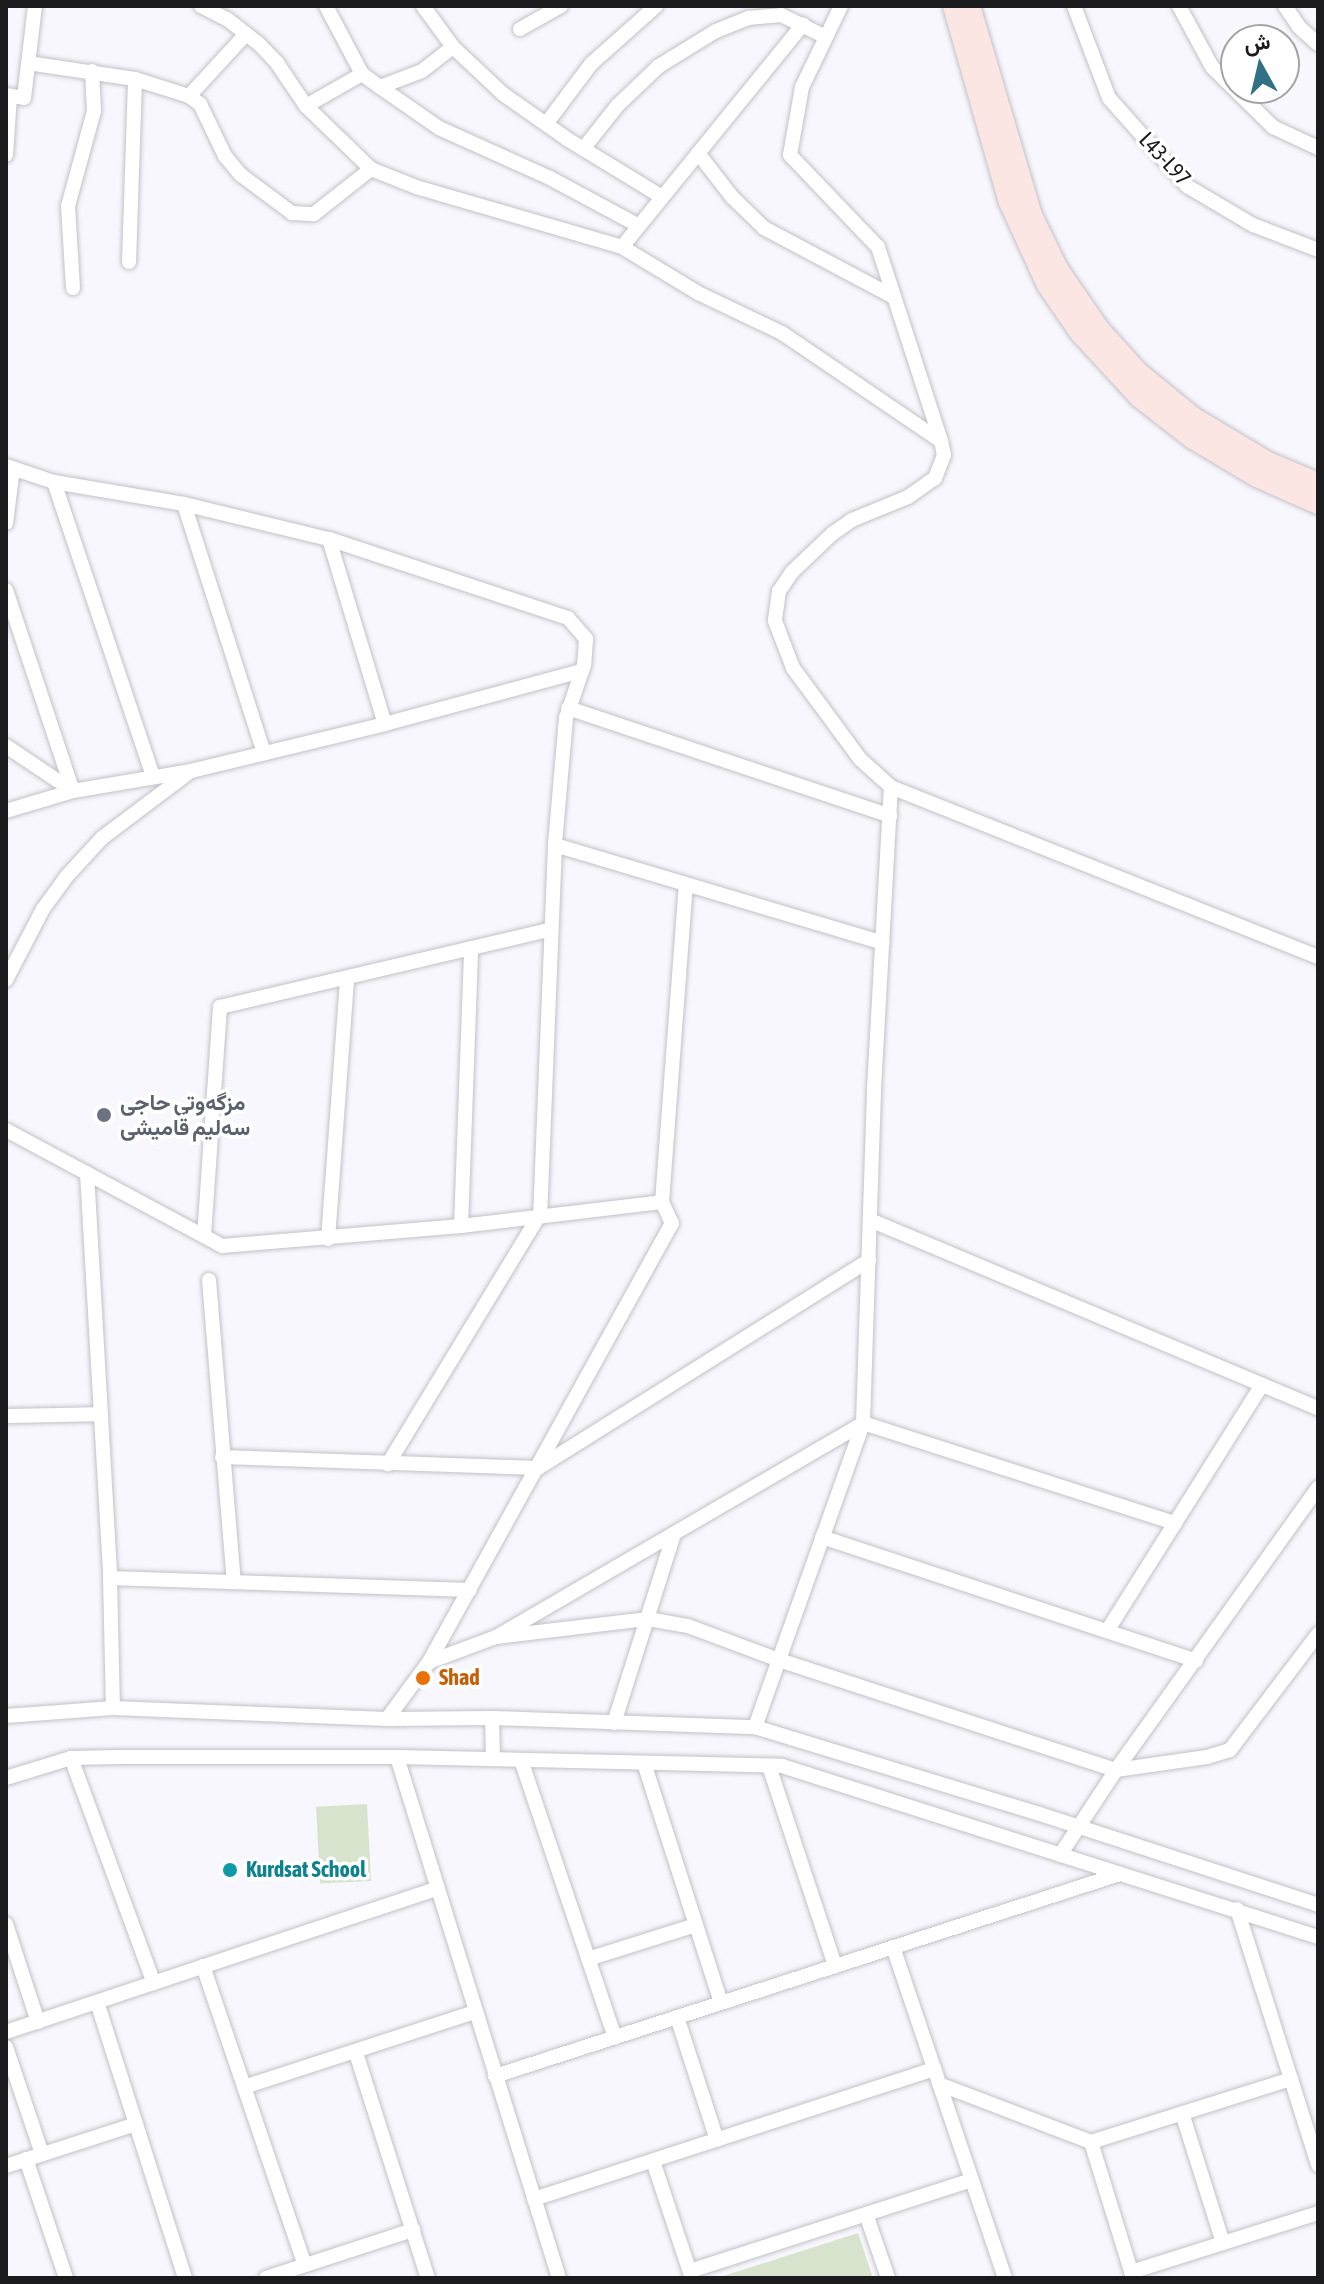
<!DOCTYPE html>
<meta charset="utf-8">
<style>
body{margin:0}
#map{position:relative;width:1324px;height:2284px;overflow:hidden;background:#f8f7fd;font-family:"Asap Condensed",Vazirmatn,sans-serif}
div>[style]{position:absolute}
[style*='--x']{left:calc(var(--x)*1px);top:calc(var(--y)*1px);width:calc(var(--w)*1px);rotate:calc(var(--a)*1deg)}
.green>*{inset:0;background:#d8e3ce;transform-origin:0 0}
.roads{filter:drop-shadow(0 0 2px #c2c1c7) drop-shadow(0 0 2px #c2c1c7)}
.street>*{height:14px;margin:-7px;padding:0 7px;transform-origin:7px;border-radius:7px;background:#fff}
.secondary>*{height:20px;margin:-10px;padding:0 10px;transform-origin:10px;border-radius:10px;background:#fce6e4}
.dots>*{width:22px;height:22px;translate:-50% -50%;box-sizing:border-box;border:4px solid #fff;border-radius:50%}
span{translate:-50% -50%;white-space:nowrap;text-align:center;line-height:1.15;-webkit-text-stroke:7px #fff;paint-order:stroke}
.street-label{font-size:22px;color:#1b1b1d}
.worship-label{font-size:22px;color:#5b616d;font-weight:700}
.left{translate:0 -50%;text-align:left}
.food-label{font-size:22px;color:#c56008;font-weight:700}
.culture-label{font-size:22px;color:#0d838f;font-weight:700}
.frame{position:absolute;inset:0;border:8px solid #1b1b1d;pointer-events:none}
.north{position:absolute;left:1220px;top:24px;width:80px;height:80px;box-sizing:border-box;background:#fff;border:2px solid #a4a4a5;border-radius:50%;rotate:352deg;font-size:22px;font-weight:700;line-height:32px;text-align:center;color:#1b1b1d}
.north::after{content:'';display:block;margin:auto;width:28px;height:36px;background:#317185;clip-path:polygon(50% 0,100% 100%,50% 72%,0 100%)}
</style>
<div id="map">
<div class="green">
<div style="left:367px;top:1804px;width:77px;height:51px;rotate:87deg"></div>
<div style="clip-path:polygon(858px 2233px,873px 2278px,717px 2278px)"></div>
</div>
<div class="roads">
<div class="street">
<div style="--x:201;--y:6;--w:29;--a:27"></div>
<div style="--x:227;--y:19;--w:39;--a:38"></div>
<div style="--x:258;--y:43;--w:28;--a:46"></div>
<div style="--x:277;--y:63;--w:52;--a:56"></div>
<div style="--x:306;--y:106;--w:91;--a:44.1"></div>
<div style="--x:371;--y:169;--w:48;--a:21.8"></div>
<div style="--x:416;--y:187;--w:215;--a:16.2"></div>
<div style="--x:622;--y:247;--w:89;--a:31.2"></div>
<div style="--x:698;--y:293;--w:93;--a:25.5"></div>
<div style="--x:782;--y:333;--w:192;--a:34.2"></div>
<div style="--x:941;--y:441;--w:14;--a:78"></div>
<div style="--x:944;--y:455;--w:25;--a:111"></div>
<div style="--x:935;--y:478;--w:33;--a:145"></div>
<div style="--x:908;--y:497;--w:61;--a:157.7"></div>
<div style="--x:852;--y:520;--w:24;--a:145"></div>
<div style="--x:832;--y:534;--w:55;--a:136.5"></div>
<div style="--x:792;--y:572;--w:23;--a:124"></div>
<div style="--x:779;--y:591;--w:30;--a:98"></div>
<div style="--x:775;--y:621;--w:50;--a:69"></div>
<div style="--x:793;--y:668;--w:113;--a:53.6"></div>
<div style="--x:860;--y:759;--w:42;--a:42.1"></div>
<div style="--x:891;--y:787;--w:460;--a:21.7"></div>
<div style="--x:326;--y:6;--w:77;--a:62.1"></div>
<div style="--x:362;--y:74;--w:22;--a:36"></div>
<div style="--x:380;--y:87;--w:72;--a:34.8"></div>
<div style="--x:439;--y:128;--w:122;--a:24.2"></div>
<div style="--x:550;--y:178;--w:101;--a:28.3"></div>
<div style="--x:423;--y:6;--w:51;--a:53.8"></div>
<div style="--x:453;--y:47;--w:69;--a:43.2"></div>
<div style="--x:503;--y:94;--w:78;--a:35.1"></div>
<div style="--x:567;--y:139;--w:111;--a:31.4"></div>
<div style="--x:841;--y:6;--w:90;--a:115.7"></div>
<div style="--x:802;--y:87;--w:69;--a:100"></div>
<div style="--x:790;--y:155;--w:127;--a:46.3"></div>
<div style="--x:878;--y:247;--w:204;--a:72"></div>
<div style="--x:1074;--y:6;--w:98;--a:69.2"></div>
<div style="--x:1109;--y:98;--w:118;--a:48.4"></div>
<div style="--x:1187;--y:186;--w:77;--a:30.6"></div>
<div style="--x:1253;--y:225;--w:70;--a:21"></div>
<div style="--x:1179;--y:6;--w:69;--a:61.6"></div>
<div style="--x:1212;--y:67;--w:86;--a:44.5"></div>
<div style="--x:1273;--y:127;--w:50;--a:25"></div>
<div style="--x:1285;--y:6;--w:25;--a:56"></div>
<div style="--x:1299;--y:27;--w:25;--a:42"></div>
<div style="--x:520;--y:29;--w:47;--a:-29.3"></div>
<div style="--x:28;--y:63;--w:108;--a:8.5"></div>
<div style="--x:135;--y:79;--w:57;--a:17.5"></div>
<div style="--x:189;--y:96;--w:14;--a:36"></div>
<div style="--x:200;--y:104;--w:58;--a:64.3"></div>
<div style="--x:225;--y:156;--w:25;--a:50"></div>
<div style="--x:241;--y:175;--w:64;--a:36.7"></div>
<div style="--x:292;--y:213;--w:22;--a:3"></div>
<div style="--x:314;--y:214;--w:73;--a:-38.3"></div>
<div style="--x:380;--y:87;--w:45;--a:-20.9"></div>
<div style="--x:422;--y:71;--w:39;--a:-38"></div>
<div style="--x:6;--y:95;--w:18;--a:9"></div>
<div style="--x:24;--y:98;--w:93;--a:-83.2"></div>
<div style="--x:189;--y:96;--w:84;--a:-47.4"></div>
<div style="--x:306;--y:106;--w:64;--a:-29.7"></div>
<div style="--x:546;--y:124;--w:75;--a:-53.1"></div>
<div style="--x:591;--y:64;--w:87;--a:-41.7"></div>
<div style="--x:583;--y:149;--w:56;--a:-51.5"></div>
<div style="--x:618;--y:105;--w:57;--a:-43.6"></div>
<div style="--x:659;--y:66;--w:67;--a:-31.6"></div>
<div style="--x:716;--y:31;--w:35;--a:-22"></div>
<div style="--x:748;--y:18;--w:33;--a:-5"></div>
<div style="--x:781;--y:15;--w:50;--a:26.1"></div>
<div style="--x:698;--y:153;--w:56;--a:52.3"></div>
<div style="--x:732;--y:197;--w:45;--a:44.1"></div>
<div style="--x:764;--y:228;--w:147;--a:28"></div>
<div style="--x:6;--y:155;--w:59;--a:-86.1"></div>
<div style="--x:622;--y:247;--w:287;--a:-50.9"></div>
<div style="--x:129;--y:262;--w:183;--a:-88.1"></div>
<div style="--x:73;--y:288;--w:82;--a:-93.5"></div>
<div style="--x:68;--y:206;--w:98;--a:-74.7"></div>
<div style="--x:94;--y:111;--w:40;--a:-92.9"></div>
<div style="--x:6;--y:466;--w:51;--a:18.4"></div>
<div style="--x:54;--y:482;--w:132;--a:9.6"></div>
<div style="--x:184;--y:504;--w:149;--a:13.6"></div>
<div style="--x:329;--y:539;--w:252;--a:18.3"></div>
<div style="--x:568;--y:618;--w:28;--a:49"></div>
<div style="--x:586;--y:639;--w:26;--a:94"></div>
<div style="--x:584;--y:665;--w:56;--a:108.8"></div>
<div style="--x:566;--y:718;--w:127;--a:95"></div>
<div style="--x:555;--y:845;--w:369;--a:92.3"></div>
<div style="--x:540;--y:1214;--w:293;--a:121.3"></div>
<div style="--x:54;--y:482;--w:310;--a:71.4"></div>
<div style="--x:184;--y:504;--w:262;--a:72.2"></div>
<div style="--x:6;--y:523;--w:55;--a:-82.7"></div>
<div style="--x:329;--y:539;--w:193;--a:73.2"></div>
<div style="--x:6;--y:590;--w:212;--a:71.6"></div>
<div style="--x:73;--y:791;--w:81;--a:-146.1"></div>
<div style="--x:568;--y:708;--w:340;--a:18.5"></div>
<div style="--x:6;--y:811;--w:70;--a:-16.6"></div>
<div style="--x:73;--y:791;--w:120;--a:-9.6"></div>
<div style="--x:191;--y:771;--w:200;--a:-13.6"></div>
<div style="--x:385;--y:724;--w:204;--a:-15.1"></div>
<div style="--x:555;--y:845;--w:342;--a:16.6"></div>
<div style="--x:6;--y:980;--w:80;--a:-62.5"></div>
<div style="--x:43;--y:909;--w:41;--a:-54"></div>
<div style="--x:67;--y:876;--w:52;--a:-47.4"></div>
<div style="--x:102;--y:838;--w:106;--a:-37"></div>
<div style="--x:6;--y:1130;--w:245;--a:28.2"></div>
<div style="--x:222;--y:1246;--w:240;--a:-4.8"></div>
<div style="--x:461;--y:1226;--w:202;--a:-6.8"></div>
<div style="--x:662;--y:1202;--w:23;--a:65"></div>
<div style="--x:672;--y:1223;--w:502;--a:118.97"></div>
<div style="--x:429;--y:1662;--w:71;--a:126.4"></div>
<div style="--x:87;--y:1173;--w:406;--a:86.7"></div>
<div style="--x:110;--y:1578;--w:130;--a:88.7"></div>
<div style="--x:662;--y:1202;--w:318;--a:-85.7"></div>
<div style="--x:870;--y:1220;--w:486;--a:22.8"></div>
<div style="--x:461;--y:1226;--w:278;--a:-87.9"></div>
<div style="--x:204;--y:1236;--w:230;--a:-86"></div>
<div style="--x:220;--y:1007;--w:338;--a:-13.2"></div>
<div style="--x:328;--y:1239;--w:261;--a:-85.8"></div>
<div style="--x:209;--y:1280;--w:303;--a:85.3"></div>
<div style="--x:6;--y:1416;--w:94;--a:-1.2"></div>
<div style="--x:222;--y:1457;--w:316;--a:2"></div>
<div style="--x:538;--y:1468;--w:391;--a:-32.1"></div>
<div style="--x:822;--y:1537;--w:394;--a:18.3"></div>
<div style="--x:110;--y:1578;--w:360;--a:1.9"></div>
<div style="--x:1107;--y:1631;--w:291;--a:-57.8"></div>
<div style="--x:496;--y:1637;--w:153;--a:-6.8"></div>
<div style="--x:648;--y:1619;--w:41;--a:9.9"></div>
<div style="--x:688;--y:1626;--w:97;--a:20.5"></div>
<div style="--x:779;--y:1660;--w:354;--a:18.1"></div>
<div style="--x:1116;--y:1770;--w:92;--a:-8.1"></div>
<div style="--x:1207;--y:1757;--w:24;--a:-17"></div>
<div style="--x:1230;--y:1750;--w:146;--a:-52.8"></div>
<div style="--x:429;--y:1662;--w:72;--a:-20.5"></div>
<div style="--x:496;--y:1637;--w:425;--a:-30.2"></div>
<div style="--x:863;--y:1423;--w:328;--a:17.8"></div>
<div style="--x:6;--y:1716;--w:107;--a:-4.3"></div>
<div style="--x:113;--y:1708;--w:274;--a:2.3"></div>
<div style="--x:387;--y:1719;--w:105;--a:-0.5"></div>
<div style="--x:492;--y:1718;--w:263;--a:2"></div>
<div style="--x:755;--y:1727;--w:298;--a:17"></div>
<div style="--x:1040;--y:1814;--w:293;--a:18.1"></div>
<div style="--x:492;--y:1718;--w:41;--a:88.6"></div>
<div style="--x:614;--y:1723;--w:198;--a:-72.4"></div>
<div style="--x:755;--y:1727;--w:323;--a:-70.4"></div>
<div style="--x:863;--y:1423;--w:334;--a:-88.1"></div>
<div style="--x:874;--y:1089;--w:302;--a:-86.8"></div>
<div style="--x:397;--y:1757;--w:546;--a:72.73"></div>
<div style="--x:71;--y:1758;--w:240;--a:69.8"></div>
<div style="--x:521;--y:1760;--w:293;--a:71.3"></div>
<div style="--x:644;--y:1763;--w:252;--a:72.2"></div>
<div style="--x:769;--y:1766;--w:211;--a:71.7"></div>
<div style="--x:6;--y:1778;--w:68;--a:-17.1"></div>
<div style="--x:71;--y:1758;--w:48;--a:-1.2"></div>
<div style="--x:119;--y:1757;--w:278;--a:0"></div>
<div style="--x:397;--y:1757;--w:385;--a:1.3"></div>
<div style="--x:782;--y:1766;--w:563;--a:17.69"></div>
<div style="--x:1060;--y:1855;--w:102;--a:-56.6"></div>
<div style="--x:1116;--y:1770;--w:347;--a:-54.4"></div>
<div style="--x:1237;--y:1909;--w:269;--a:72.4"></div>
<div style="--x:6;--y:1924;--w:103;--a:71.9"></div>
<div style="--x:893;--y:1947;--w:349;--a:71.3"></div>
<div style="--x:588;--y:1959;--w:113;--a:-17.5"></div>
<div style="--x:203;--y:1966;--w:316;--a:71.2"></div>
<div style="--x:97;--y:2002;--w:290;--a:72.3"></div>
<div style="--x:677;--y:2017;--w:129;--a:72"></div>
<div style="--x:6;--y:2032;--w:453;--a:-18.4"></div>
<div style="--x:6;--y:2047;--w:113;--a:71.4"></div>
<div style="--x:356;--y:2053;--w:236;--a:72.3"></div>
<div style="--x:495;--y:2076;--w:657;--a:-17.91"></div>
<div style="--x:939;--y:2084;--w:163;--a:20.9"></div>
<div style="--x:1091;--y:2142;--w:210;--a:-17.5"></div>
<div style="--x:244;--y:2087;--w:243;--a:-18"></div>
<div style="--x:1182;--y:2113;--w:136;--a:72.5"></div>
<div style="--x:1091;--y:2142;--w:142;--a:72.8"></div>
<div style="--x:26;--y:2159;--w:126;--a:71.4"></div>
<div style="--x:653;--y:2161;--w:123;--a:71.6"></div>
<div style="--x:6;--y:2166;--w:137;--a:-17.9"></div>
<div style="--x:534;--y:2199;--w:421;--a:-18"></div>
<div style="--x:866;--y:2214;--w:68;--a:71"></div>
<div style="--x:690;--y:2271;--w:296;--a:-17.9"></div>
<div style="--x:1131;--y:2272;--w:196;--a:-17.5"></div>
<div style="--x:266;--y:2278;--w:155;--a:-18.1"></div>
</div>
<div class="secondary">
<div style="--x:953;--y:6;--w:204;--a:74.1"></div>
<div style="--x:1009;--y:202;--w:91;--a:65.4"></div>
<div style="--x:1047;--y:285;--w:58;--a:55.5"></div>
<div style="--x:1080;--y:333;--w:87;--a:47.3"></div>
<div style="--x:1139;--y:397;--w:68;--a:37.9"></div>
<div style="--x:1193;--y:439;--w:74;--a:30.7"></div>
<div style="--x:1257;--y:477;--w:67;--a:23.9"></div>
<div style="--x:970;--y:6;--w:218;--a:73.5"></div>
<div style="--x:1032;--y:215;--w:60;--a:64.3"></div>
<div style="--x:1058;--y:269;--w:74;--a:55.5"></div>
<div style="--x:1100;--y:330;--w:57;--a:47.9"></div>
<div style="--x:1138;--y:372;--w:71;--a:39.3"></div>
<div style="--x:1193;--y:417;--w:87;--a:31"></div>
<div style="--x:1268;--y:462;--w:54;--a:22.8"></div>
</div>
</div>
<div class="dots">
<div style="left:104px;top:1115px;background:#6b7280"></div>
<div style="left:423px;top:1678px;background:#e8710a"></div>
<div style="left:230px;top:1870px;background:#0f9aa8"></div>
</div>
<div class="street-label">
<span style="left:1165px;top:159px;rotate:47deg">L43-L97</span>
</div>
<div class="worship-label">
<span class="left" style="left:120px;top:1115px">مزگەوتی حاجی<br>سەلیم قامیشی</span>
</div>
<div class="food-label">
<span class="left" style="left:439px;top:1678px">Shad</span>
</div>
<div class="culture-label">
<span class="left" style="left:246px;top:1870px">Kurdsat School</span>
</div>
<div class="frame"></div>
<div class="north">ش</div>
</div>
